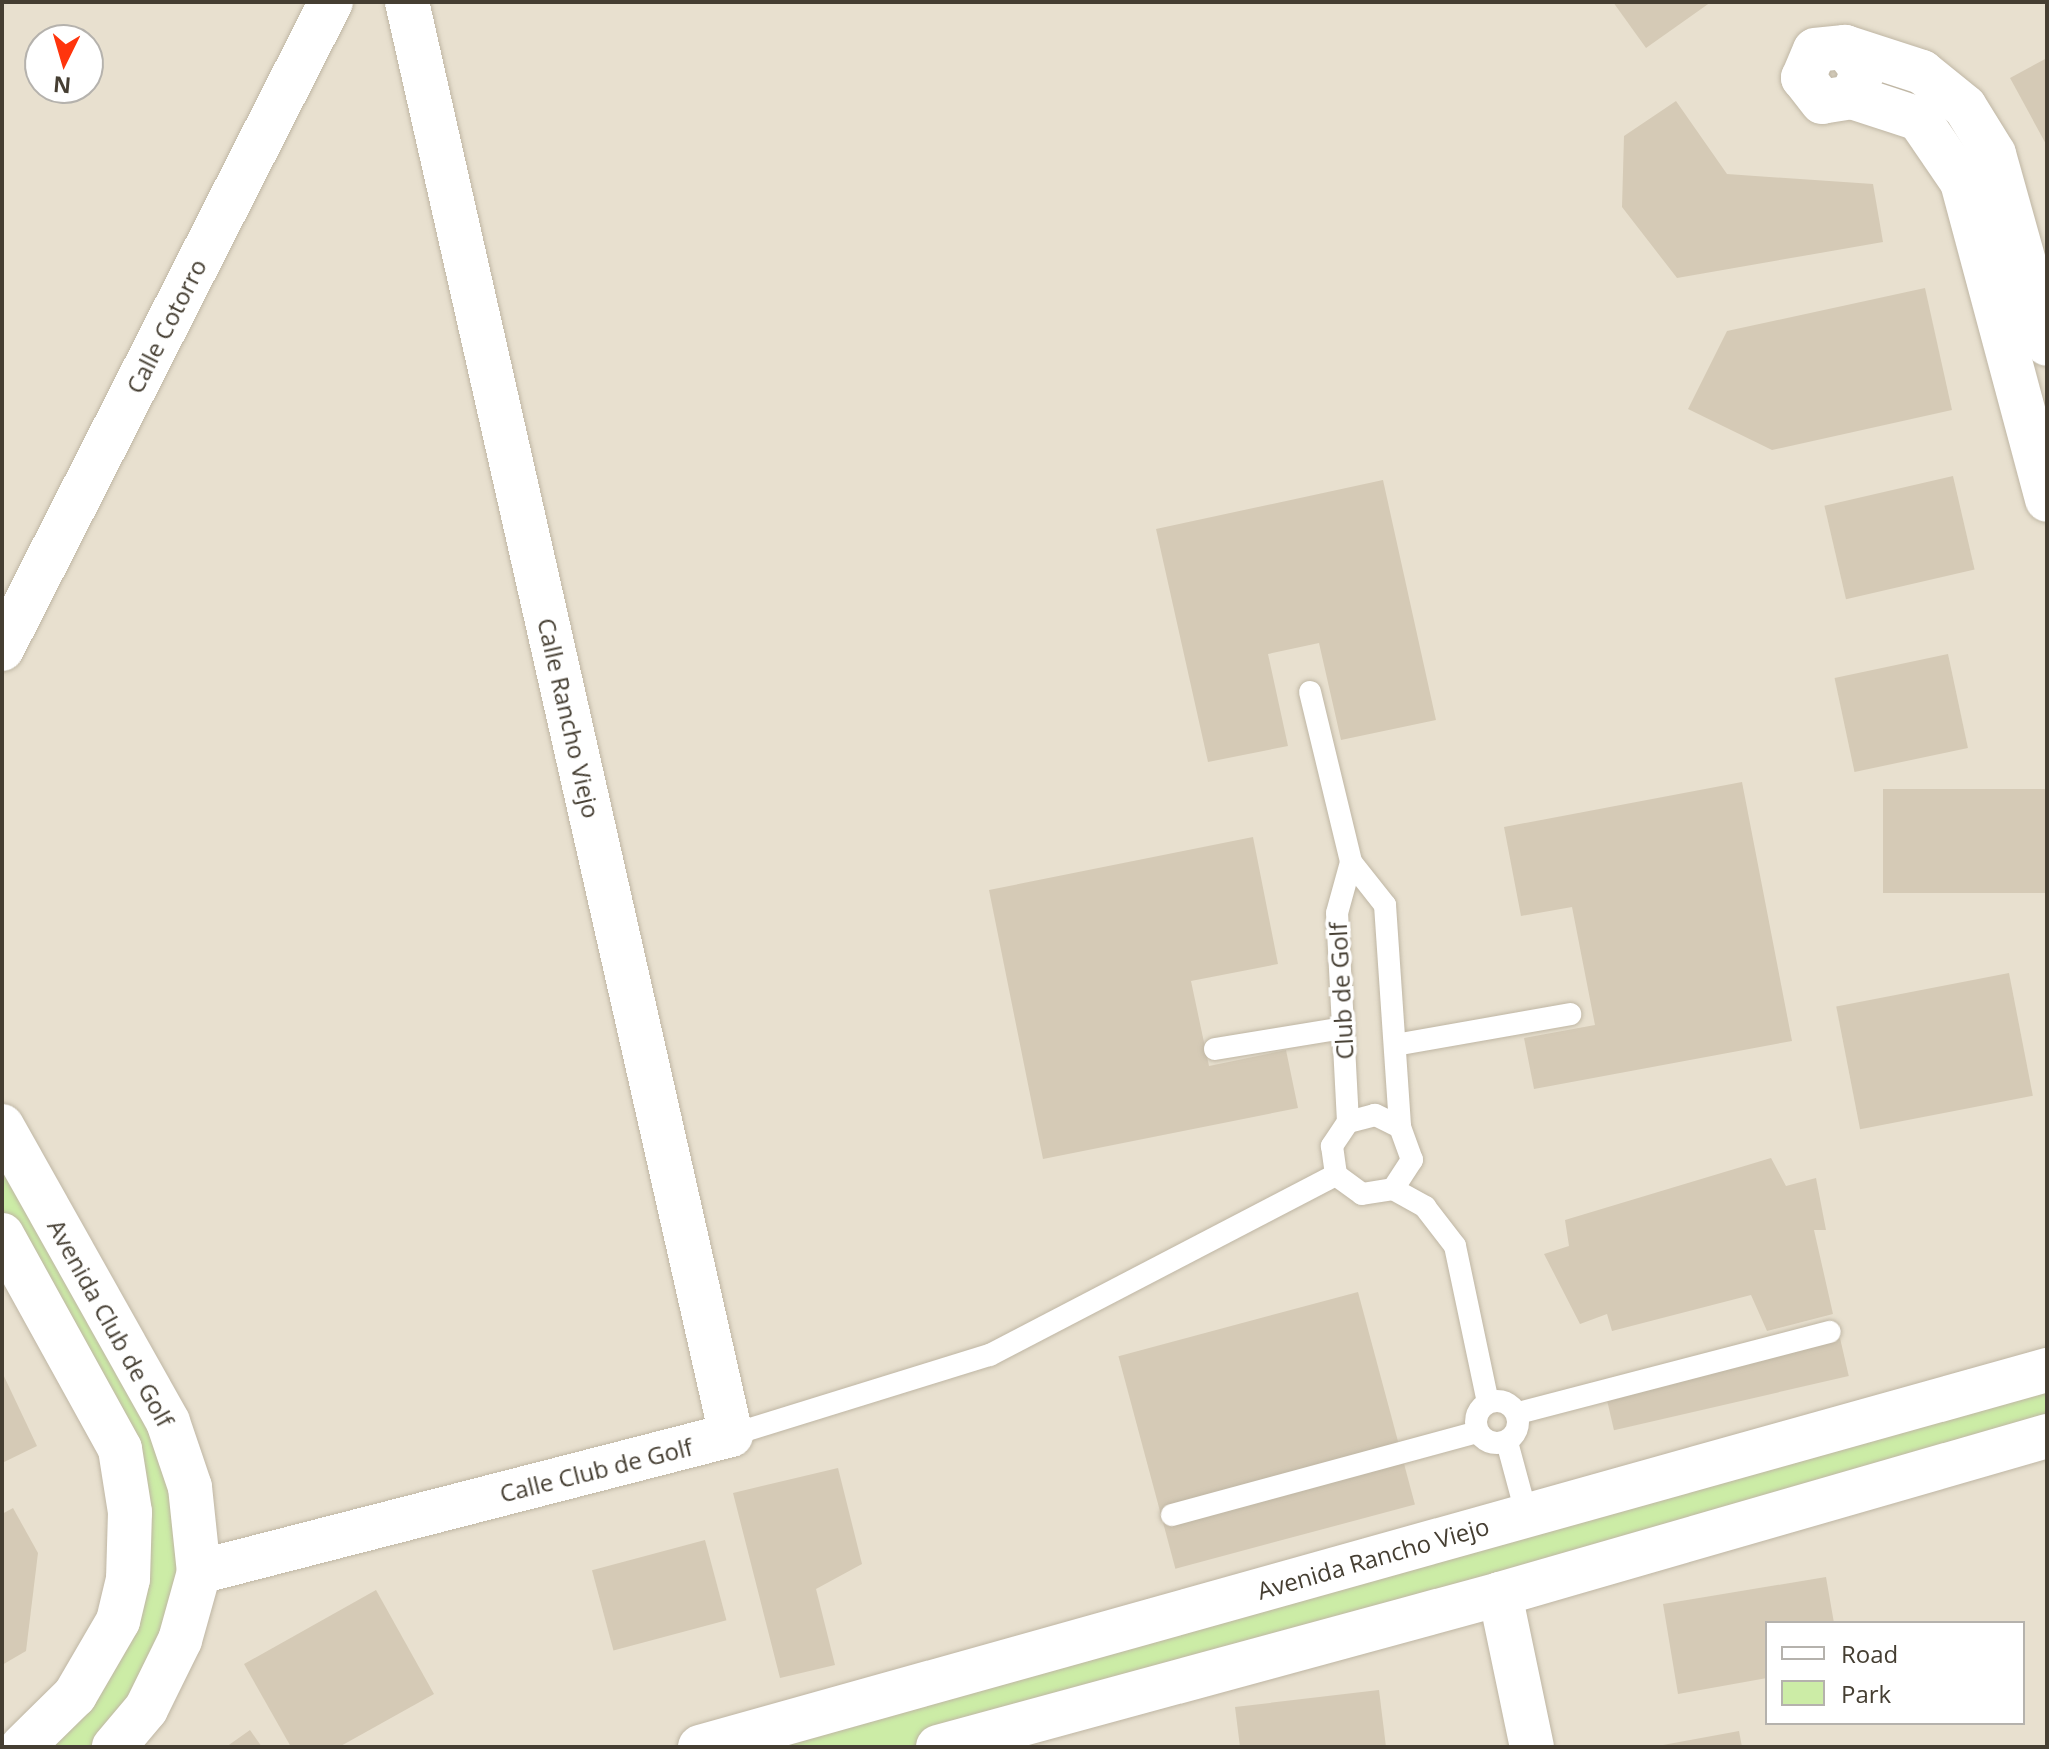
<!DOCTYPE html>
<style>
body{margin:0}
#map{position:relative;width:2049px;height:1749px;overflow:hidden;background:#f3eee2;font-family:"Open Sans",sans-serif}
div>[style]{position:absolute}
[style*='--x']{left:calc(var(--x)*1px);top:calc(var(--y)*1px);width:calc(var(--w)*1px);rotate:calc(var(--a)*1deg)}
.residential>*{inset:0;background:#e8e0cf}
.green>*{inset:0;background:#cceca6}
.building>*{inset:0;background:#d5cab6;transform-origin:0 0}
.roads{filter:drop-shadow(0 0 2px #bfb6a4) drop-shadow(0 0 2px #bfb6a4)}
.service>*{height:22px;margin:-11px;padding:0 11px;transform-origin:11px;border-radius:11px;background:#fff}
.service>.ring{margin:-11px;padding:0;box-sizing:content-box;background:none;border:22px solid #fff;border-radius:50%}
.minor>*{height:44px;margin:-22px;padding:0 22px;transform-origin:22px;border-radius:22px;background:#fff}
.tertiary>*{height:44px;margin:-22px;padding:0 22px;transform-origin:22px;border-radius:22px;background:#fff}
span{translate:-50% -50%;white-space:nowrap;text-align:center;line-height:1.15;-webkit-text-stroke:7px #fff;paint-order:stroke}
.street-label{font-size:24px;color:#453e32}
.frame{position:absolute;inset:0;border:4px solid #453e32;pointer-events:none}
.legend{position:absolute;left:1765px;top:1621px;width:260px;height:104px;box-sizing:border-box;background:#fff;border:2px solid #b5b2ad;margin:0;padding:10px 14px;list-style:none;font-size:24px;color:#453e32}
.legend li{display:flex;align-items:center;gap:16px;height:40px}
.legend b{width:40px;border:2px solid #b5b2ad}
.north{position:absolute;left:24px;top:24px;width:80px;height:80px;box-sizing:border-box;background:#fff;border:2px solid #b5b2ad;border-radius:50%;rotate:185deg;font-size:22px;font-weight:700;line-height:32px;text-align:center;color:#453e32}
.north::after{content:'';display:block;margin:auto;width:28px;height:36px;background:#ff350d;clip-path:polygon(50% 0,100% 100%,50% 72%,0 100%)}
</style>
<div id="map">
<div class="residential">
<div style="clip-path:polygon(evenodd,2px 2px,2047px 2px,2047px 1747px,2px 1747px,2px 2px,40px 40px,88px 40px,88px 88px,40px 88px,40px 40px,2px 2px,1767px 1623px,2023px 1623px,2023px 1723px,1767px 1723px,1767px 1623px)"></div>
</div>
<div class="green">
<div style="clip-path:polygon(2px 1126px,168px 1422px,199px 1572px,114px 1747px,22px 1747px,75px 1695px,130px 1512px,2px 1235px)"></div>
<div style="clip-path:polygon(2047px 1370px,2047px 1436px,937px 1747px,700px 1747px)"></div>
</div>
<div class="building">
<div style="clip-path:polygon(1613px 2px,1711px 2px,1646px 48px)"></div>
<div style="clip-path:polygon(2047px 58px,2047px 146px,2010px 78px)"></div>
<div style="clip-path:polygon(1676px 101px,1727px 174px,1873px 184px,1883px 242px,1677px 278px,1622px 207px,1624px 136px)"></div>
<div style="clip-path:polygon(1925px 288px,1952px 410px,1772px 450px,1688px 409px,1727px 331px)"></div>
<div style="left:1953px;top:476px;width:96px;height:132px;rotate:77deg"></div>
<div style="clip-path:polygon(1383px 480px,1436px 720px,1341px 740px,1319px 643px,1268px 654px,1288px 746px,1208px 762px,1156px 529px)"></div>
<div style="left:1948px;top:654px;width:96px;height:116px;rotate:78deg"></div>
<div style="clip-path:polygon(1742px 782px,1792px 1041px,1534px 1089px,1524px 1038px,1595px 1025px,1572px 907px,1521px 916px,1504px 827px)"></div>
<div style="left:2047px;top:789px;width:104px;height:164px;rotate:90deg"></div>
<div style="clip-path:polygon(1253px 837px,1278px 964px,1191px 981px,1209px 1066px,1286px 1050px,1298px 1108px,1043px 1159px,989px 890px)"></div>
<div style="left:2009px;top:973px;width:125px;height:176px;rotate:79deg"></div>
<div style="clip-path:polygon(1771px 1158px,1786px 1186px,1816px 1178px,1826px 1230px,1814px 1230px,1833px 1314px,1767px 1331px,1751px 1295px,1612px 1331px,1607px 1314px,1580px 1324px,1544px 1254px,1569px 1246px,1565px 1220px)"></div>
<div style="left:1358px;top:1292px;width:220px;height:248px;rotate:75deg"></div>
<div style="left:1840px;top:1338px;width:39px;height:241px;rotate:77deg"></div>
<div style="clip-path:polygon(2px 1372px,37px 1446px,2px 1463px)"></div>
<div style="clip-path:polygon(838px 1468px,862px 1564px,816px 1589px,835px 1665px,780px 1678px,733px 1493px)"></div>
<div style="clip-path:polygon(13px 1508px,38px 1553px,26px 1651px,2px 1665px,2px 1514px)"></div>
<div style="left:705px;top:1540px;width:83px;height:117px;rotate:75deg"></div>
<div style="clip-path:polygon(1826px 1577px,1834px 1623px,1767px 1623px,1767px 1678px,1678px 1694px,1663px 1604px)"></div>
<div style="clip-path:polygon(376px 1590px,434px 1694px,339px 1747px,291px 1747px,244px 1664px)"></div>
<div style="clip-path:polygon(1379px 1690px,1386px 1747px,1240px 1747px,1235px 1707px)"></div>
<div style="clip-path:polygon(250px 1730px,262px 1747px,226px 1747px)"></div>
<div style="clip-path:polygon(1739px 1731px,1742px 1747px,1663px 1747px,1663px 1745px)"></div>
</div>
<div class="roads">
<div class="service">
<div style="--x:1310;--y:692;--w:175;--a:76.4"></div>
<div style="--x:1351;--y:862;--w:55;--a:51.7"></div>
<div style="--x:1385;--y:905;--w:223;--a:86.1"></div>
<div style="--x:1395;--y:1045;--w:178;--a:-10"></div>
<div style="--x:1215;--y:1049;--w:130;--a:-9.3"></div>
<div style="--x:1348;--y:1122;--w:209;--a:-93"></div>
<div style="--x:1337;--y:913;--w:53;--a:-74.6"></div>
<div style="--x:1393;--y:1189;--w:35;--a:-57"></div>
<div style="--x:1412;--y:1160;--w:35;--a:-110"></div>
<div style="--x:1400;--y:1127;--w:28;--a:-154"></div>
<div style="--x:1375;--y:1115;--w:28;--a:165"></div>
<div style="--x:1348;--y:1122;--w:29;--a:124"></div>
<div style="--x:1332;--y:1146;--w:29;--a:82"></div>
<div style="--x:1336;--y:1175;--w:32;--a:36"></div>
<div style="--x:1362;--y:1194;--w:31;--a:-9"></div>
<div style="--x:1393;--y:1189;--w:37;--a:29"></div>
<div style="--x:1425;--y:1207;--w:49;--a:52.4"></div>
<div style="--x:1455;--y:1246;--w:159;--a:78.1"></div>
<div class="ring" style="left:1476px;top:1401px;width:20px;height:20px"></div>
<div style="--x:1518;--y:1413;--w:322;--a:-14.6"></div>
<div style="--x:731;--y:1435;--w:271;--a:-17.2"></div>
<div style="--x:990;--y:1355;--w:390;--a:-27.5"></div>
<div style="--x:1507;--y:1442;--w:77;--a:74.9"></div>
<div style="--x:1172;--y:1515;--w:317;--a:-15.2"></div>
</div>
<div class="minor">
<div style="--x:1845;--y:47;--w:81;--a:18"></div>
<div style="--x:1922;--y:72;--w:55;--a:39.1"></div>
<div style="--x:1965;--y:107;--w:55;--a:58.3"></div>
<div style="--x:1994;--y:154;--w:197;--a:74.4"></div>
<div style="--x:1845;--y:47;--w:30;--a:53"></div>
<div style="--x:1863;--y:71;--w:28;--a:113"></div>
<div style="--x:1852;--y:97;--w:30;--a:171"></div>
<div style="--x:1822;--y:102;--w:31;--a:-128"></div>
<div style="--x:1803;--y:78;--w:30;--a:-67"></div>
<div style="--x:1815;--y:50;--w:30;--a:-6"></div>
<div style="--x:1852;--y:97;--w:71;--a:18.2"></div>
<div style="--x:1919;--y:119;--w:76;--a:55.7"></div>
<div style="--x:1962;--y:182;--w:329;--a:75"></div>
<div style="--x:2;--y:649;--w:726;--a:-63.05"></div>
<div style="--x:199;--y:1572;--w:549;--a:-14.44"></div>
<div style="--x:731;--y:1435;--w:1469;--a:-102.74"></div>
<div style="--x:1500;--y:1594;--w:156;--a:78.2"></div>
</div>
<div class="tertiary">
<div style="--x:2;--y:1126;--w:339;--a:60.7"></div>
<div style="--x:168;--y:1422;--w:69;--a:71.3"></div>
<div style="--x:190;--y:1487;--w:85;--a:84"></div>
<div style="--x:199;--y:1572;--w:71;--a:105.6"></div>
<div style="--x:180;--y:1640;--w:77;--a:116.2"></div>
<div style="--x:146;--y:1709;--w:50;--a:130.1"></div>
<div style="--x:2;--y:1235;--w:244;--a:61.1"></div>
<div style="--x:120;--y:1449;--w:64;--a:81"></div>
<div style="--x:130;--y:1512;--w:67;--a:91.7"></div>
<div style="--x:128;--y:1579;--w:43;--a:103.4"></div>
<div style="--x:118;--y:1621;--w:86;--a:120.2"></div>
<div style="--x:75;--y:1695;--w:74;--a:135.5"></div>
<div style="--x:700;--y:1747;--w:1399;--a:-15.64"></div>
<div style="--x:938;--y:1747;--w:582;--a:-15.23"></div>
<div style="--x:1500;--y:1594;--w:569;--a:-16.11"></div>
</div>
</div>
<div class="street-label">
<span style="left:166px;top:326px;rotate:-63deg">Calle Cotorro</span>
<span style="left:569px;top:718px;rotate:77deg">Calle Rancho Viejo</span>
<span style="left:1341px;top:991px;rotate:-93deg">Club de Golf</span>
<span style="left:111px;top:1323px;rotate:61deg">Avenida Club de Golf</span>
<span style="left:596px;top:1470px;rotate:-14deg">Calle Club de Golf</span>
<span style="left:1373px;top:1558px;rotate:-16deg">Avenida Rancho Viejo</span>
</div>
<div class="frame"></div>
<ul class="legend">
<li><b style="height:10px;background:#fff"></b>Road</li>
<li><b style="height:22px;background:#cceca6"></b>Park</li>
</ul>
<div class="north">N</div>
</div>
